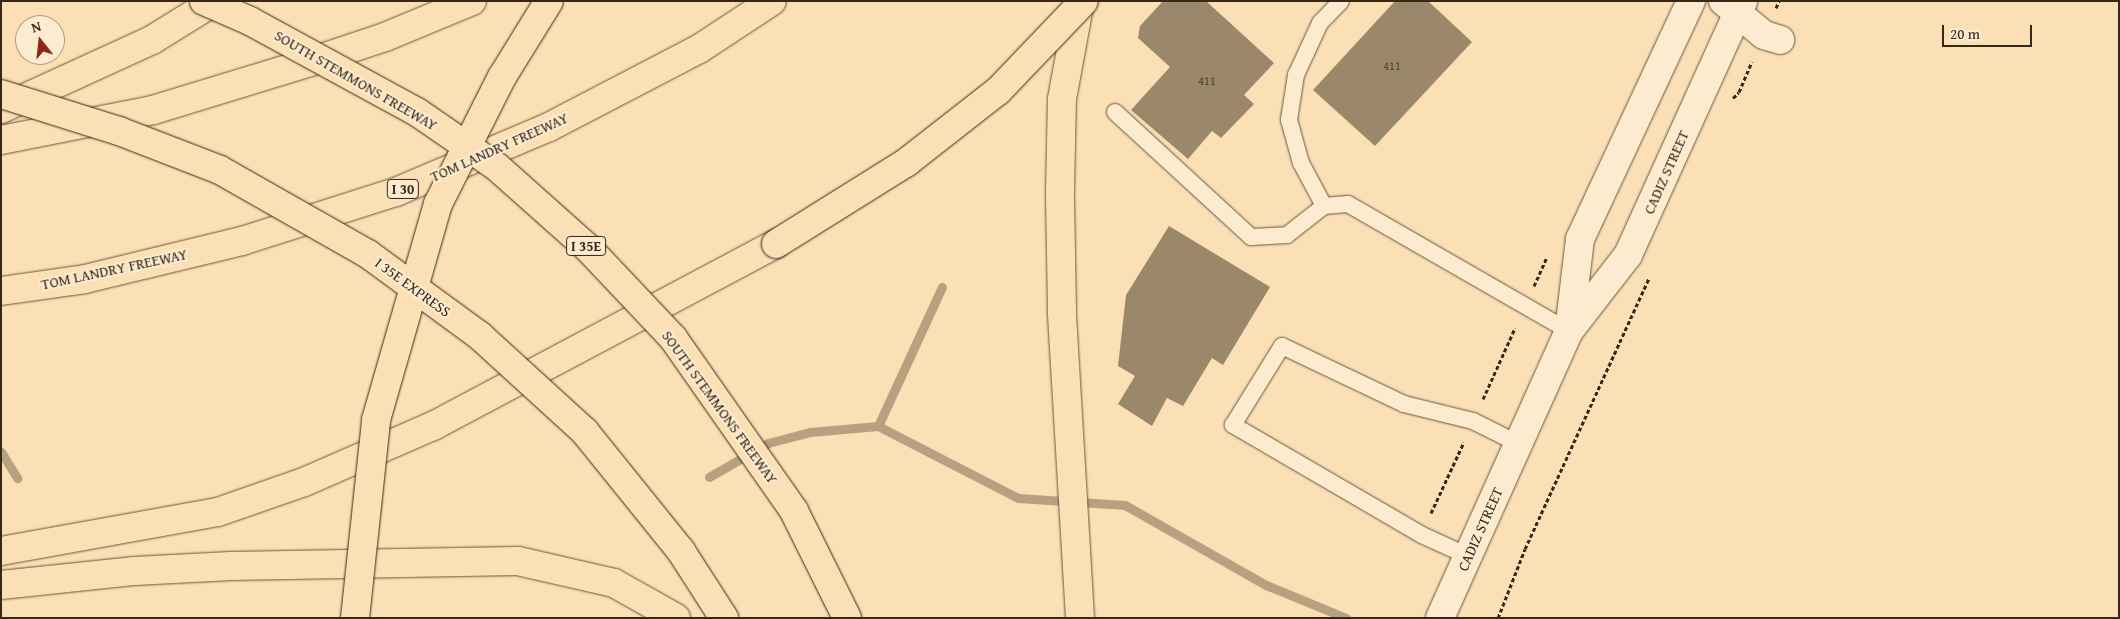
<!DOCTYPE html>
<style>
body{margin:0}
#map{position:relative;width:2120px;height:619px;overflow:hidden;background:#fbe0b5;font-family:"Gentium Book Plus",serif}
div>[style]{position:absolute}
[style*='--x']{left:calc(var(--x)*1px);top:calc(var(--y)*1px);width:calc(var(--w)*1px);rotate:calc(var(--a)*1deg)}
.stream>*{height:9px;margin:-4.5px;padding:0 4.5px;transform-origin:4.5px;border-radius:4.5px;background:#b7a180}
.building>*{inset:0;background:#9b886a}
.path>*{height:3px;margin-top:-1.5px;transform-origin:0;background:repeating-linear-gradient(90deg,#342819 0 4px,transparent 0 6.5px)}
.roads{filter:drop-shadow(0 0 1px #665640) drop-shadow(0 0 1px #665640)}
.lane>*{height:16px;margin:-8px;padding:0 8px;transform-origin:8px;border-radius:8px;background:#fcebcf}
.street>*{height:28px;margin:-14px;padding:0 14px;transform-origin:14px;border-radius:14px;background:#fcebcf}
.secondary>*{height:28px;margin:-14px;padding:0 14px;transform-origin:14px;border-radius:14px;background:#fcebcf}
.highway>*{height:28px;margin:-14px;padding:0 14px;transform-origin:14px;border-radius:14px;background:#fbe0b5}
.bridges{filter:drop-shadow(0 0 1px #342819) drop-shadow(0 0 1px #342819)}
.highway-bridge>*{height:28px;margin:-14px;padding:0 14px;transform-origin:14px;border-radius:14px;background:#fbe0b5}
span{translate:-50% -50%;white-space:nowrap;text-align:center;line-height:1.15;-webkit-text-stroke:4px #fcebcf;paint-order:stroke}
.number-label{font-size:12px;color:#4e402d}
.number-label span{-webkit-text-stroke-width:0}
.shield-label span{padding:1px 4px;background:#fcebcf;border:1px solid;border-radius:4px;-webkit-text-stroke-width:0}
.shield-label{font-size:14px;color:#342819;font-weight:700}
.street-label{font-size:15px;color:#342819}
.frame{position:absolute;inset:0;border:2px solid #342819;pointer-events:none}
.north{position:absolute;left:15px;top:15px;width:50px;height:50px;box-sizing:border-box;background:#fcebcf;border:1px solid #ac9d86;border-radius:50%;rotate:344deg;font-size:14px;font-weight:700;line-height:20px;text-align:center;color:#342819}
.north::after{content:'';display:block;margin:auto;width:18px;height:22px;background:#8f2418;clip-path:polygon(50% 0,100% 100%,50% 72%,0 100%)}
.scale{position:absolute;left:1942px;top:25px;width:90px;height:22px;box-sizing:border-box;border:2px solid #342819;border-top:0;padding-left:6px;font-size:15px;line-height:18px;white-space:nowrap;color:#342819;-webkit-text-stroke:4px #fcebcf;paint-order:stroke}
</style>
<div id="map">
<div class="stream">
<div style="--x:878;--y:426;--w:153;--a:-65.3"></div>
<div style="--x:1;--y:452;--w:31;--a:58"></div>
<div style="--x:709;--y:477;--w:68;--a:-30"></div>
<div style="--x:768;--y:443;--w:43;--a:-14.7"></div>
<div style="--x:810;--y:432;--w:68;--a:-5"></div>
<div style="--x:878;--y:426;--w:157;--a:27.2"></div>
<div style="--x:1018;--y:498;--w:107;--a:3.7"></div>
<div style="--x:1125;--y:505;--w:162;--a:29.6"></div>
<div style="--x:1266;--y:585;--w:87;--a:22.4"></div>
</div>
<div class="building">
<div style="clip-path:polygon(1163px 1px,1206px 1px,1274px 63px,1244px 95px,1254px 104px,1221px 138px,1212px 131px,1188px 159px,1131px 110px,1170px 67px,1138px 38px,1140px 26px)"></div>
<div style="clip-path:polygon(1395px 1px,1428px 1px,1472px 42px,1375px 146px,1313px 90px)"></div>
<div style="clip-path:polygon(1169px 226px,1270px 287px,1223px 365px,1212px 358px,1183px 406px,1167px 398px,1152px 426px,1118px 404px,1135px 376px,1118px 366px,1126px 295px)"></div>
</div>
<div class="path">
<div style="--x:1776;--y:8;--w:8;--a:-67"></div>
<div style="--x:1733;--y:98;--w:8;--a:-45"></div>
<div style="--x:1739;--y:92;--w:33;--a:-67"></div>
<div style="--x:1534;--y:286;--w:32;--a:-66"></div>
<div style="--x:1483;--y:399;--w:78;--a:-65.7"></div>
<div style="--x:1431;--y:513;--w:78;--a:-65.1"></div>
<div style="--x:1498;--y:618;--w:74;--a:-68.6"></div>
<div style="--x:1525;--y:549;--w:298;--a:-65.4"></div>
</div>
<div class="roads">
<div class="lane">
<div style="--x:1115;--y:112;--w:185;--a:42.6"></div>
<div style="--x:1251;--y:237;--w:36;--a:-3"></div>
<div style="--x:1287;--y:235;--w:47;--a:-38.1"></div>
<div style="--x:1324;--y:206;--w:24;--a:-5"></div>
<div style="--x:1348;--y:204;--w:255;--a:29.9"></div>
<div style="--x:1324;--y:206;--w:49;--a:-118.1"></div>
<div style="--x:1301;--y:163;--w:45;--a:-105.6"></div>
<div style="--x:1289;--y:120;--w:46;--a:-81.2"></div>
<div style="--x:1296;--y:75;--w:57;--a:-65.2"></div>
<div style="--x:1320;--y:23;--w:30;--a:-46"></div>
<div style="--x:1468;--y:556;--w:51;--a:-155.5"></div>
<div style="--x:1422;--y:535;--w:219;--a:-149.8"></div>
<div style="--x:1233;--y:425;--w:93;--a:-58.2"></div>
<div style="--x:1282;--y:346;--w:135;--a:25.4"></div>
<div style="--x:1404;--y:404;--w:71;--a:13.8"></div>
<div style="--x:1473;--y:421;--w:49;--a:26.6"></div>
</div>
<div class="street">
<div style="--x:1723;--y:1;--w:53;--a:39.7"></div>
<div style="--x:1764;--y:35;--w:17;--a:17"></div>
</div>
<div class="secondary">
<div style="--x:1569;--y:331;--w:93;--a:-83.2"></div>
<div style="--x:1580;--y:239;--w:263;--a:-65"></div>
<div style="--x:1440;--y:618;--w:315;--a:-65.8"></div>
<div style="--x:1569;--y:331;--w:96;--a:-52.2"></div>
<div style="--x:1628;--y:255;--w:279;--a:-65.6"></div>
</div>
<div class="highway">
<div style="--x:1;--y:109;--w:166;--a:-24.6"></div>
<div style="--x:152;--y:40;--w:74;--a:-31.8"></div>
<div style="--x:1;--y:140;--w:155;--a:-11.2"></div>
<div style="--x:153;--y:110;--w:164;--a:-17"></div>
<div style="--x:310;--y:62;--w:79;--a:-18.4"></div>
<div style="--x:385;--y:37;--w:94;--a:-22.5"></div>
<div style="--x:1;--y:291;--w:85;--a:-8.1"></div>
<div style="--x:85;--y:279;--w:162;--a:-13.6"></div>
<div style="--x:242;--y:241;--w:162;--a:-17.7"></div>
<div style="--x:396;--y:192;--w:166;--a:-23"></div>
<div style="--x:549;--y:127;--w:169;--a:-27.5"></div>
<div style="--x:699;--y:49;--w:87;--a:-33.3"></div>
<div style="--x:1;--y:551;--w:220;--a:-10.2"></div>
<div style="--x:218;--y:512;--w:91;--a:-19.2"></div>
<div style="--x:304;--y:482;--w:141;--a:-23.5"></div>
<div style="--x:433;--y:426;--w:388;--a:-28"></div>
<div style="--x:1;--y:585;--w:135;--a:-6"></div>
<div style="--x:135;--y:571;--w:96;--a:-3"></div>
<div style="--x:231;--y:566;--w:287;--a:-1"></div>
<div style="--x:518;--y:561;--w:98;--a:12.9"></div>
<div style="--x:614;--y:583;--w:71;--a:29.4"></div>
<div style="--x:1080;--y:618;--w:308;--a:-93.4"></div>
<div style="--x:1062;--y:311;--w:119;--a:-91"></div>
<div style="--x:1060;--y:192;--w:93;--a:-88.8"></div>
<div style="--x:1062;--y:99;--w:100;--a:-79.6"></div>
</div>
</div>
<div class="bridges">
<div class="highway-bridge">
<div style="--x:204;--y:1;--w:50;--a:23.5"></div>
<div style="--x:250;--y:21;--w:190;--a:28.6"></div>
<div style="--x:417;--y:112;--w:97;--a:34.5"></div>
<div style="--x:497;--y:167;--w:122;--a:41.7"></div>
<div style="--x:588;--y:248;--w:124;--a:46.6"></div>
<div style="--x:673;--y:338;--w:211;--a:55"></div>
<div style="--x:794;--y:511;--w:119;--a:63.6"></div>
<div style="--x:1;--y:94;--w:124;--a:17.4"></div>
<div style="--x:119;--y:131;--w:108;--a:21.1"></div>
<div style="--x:220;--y:170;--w:170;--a:29.6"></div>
<div style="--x:368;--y:254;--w:139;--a:36.2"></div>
<div style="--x:480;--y:336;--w:142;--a:42.4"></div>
<div style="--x:585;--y:432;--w:153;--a:51.1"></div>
<div style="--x:681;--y:551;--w:80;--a:57.3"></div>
<div style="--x:776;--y:244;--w:155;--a:-32"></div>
<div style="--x:907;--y:162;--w:115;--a:-38"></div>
<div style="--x:998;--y:91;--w:124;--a:-46.3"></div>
<div style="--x:355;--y:618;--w:199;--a:-83.9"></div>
<div style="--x:376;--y:420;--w:225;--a:-74"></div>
<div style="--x:438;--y:204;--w:142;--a:-63.3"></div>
<div style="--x:502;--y:77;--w:89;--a:-58.3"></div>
</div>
</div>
<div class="number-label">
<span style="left:1392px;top:66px">411</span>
<span style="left:1207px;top:81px">411</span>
</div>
<div class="shield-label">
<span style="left:403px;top:189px">I 30</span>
<span style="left:586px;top:246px">I 35E</span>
</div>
<div class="street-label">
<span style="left:356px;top:80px;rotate:30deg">SOUTH STEMMONS FREEWAY</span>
<span style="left:499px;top:147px;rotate:-24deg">TOM LANDRY FREEWAY</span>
<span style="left:1666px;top:172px;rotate:-66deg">CADIZ STREET</span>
<span style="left:114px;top:269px;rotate:-12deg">TOM LANDRY FREEWAY</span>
<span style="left:413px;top:287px;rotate:36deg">I 35E EXPRESS</span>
<span style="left:720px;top:407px;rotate:54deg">SOUTH STEMMONS FREEWAY</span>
<span style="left:1480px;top:529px;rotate:-66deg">CADIZ STREET</span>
</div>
<div class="frame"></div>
<div class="north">N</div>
<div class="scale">20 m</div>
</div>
